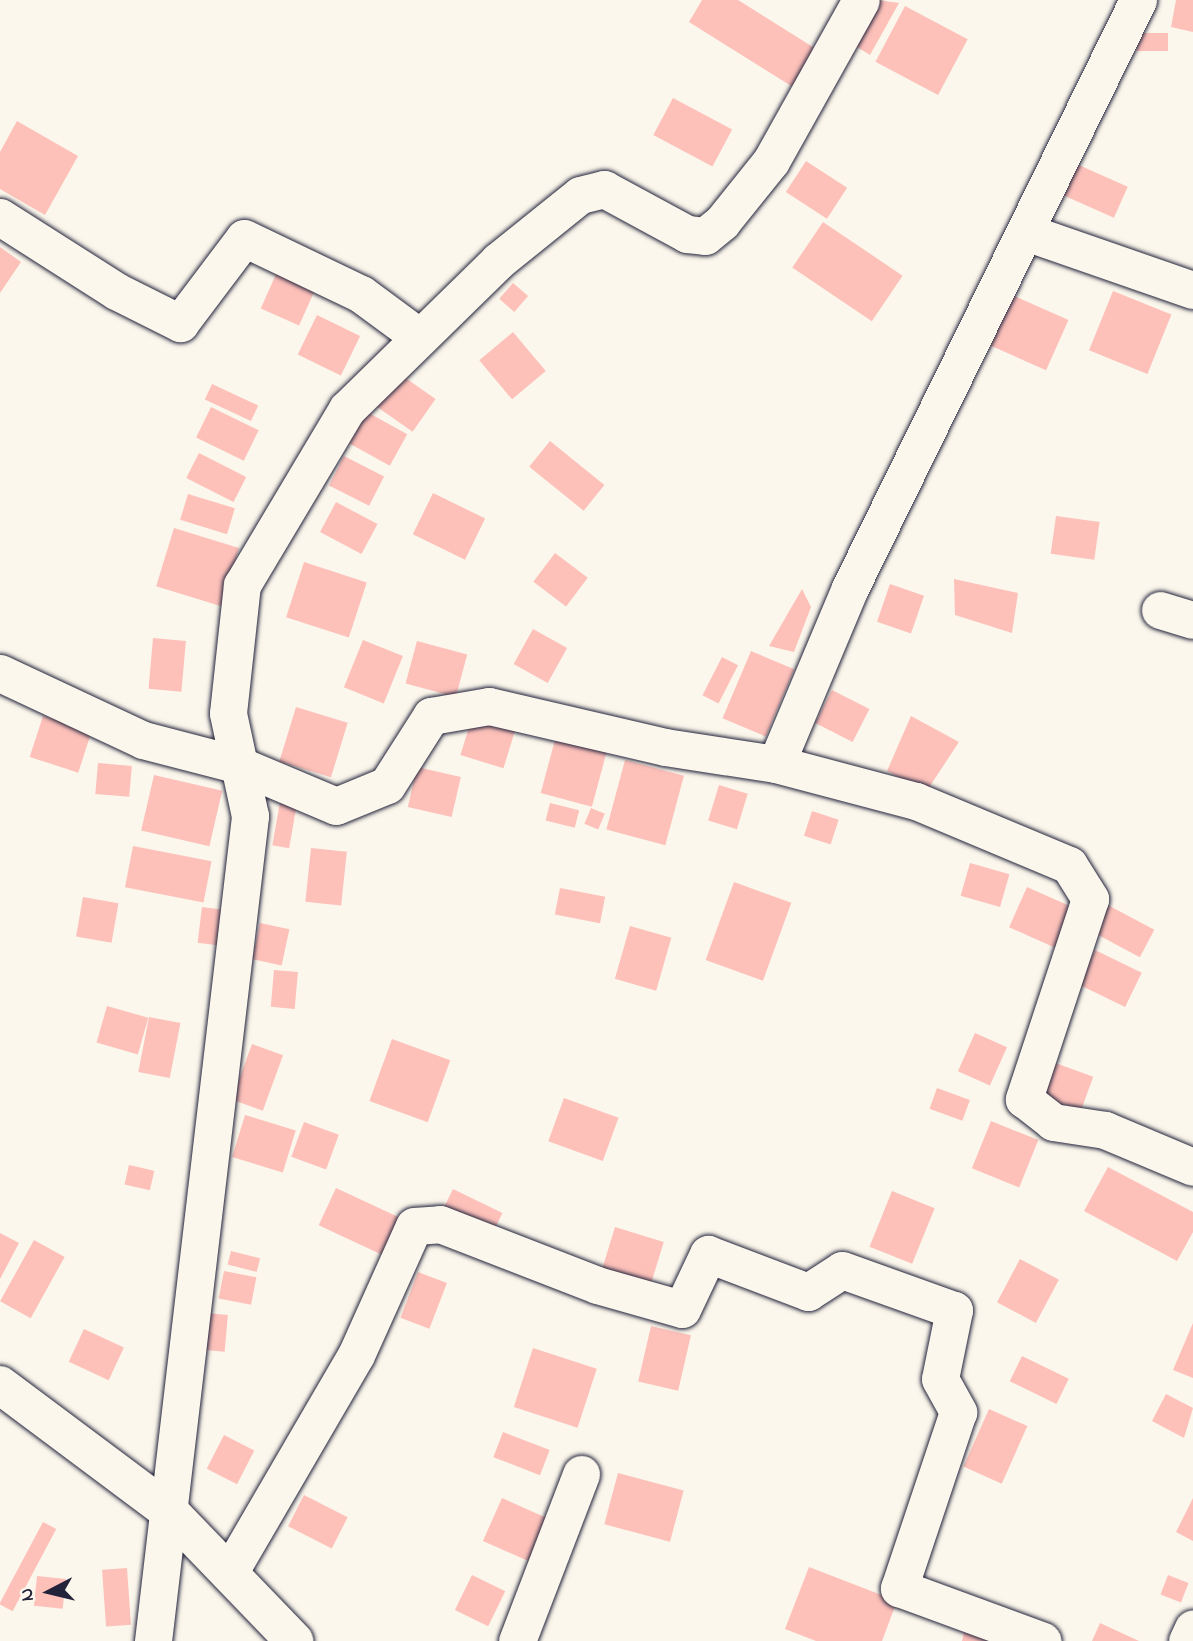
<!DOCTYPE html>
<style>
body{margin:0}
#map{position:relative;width:1193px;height:1641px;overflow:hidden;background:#fbf7ec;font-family:"Indie Flower",sans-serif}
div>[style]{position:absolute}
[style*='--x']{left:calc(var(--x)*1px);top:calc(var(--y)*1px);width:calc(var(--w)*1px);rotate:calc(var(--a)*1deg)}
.building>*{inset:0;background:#fdc1ba;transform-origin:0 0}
.roads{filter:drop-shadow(0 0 2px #22223b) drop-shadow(0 0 2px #22223b)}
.minor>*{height:37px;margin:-18.5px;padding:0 18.5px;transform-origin:18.5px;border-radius:18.5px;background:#fbf7ec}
.tertiary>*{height:38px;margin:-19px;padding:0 19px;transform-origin:19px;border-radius:19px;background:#fbf7ec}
span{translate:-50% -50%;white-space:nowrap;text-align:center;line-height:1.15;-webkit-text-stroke:5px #fbf7ec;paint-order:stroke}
.north{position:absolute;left:14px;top:1557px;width:70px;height:70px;-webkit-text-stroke:5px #fbf7ec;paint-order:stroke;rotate:263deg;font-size:19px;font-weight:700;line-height:28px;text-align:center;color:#22223b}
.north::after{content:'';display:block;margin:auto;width:24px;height:32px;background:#22223b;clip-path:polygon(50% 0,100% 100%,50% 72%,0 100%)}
</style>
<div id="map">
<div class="building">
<div style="clip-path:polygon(702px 0,738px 0,824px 54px,801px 92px,689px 22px)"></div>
<div style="clip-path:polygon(878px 0,899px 3px,870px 55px,852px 44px)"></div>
<div style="clip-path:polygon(1176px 0,1193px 0,1193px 32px,1171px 27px)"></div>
<div style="left:905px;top:6px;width:71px;height:63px;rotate:28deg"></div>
<div style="left:1137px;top:33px;width:31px;height:18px"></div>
<div style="left:673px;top:98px;width:67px;height:42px;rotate:28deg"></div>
<div style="clip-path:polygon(17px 121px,78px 156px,45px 215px,0 189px,0 152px)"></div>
<div style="left:806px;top:161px;width:49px;height:37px;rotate:33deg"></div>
<div style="left:1072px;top:162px;width:61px;height:34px;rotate:24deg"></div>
<div style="left:823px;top:222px;width:96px;height:55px;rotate:34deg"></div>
<div style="clip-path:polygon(0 247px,21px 262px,0 293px)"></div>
<div style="left:277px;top:272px;width:42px;height:40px;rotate:24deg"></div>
<div style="left:513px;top:283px;width:20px;height:21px;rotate:41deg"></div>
<div style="left:1113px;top:291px;width:63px;height:64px;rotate:22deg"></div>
<div style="left:1010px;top:294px;width:64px;height:55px;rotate:24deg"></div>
<div style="left:317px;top:315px;width:48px;height:44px;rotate:26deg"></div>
<div style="left:513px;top:332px;width:51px;height:44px;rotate:50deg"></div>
<div style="left:397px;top:372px;width:47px;height:40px;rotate:35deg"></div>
<div style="left:212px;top:384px;width:51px;height:17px;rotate:25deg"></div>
<div style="left:211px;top:407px;width:53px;height:34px;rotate:26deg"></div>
<div style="left:367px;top:412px;width:46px;height:36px;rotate:29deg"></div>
<div style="left:550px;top:441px;width:70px;height:33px;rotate:39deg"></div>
<div style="left:199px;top:453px;width:53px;height:28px;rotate:27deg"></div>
<div style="left:344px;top:456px;width:45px;height:33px;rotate:27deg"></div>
<div style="left:433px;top:493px;width:58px;height:46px;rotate:26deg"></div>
<div style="left:188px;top:494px;width:49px;height:27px;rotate:17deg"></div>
<div style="left:336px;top:502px;width:47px;height:34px;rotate:28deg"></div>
<div style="left:1056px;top:516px;width:44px;height:38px;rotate:8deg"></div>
<div style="left:174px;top:528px;width:68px;height:61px;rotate:17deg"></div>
<div style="left:555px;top:553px;width:41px;height:36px;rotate:37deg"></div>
<div style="left:304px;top:562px;width:66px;height:58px;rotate:18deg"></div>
<div style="clip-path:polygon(954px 579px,1018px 593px,1012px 633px,955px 615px)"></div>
<div style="left:890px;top:584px;width:36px;height:40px;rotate:19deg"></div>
<div style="clip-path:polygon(802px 589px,811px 607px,794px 652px,769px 646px)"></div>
<div style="left:533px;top:629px;width:39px;height:40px;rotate:29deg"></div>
<div style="left:153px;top:638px;width:33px;height:51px;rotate:5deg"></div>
<div style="left:363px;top:640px;width:43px;height:51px;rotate:22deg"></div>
<div style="left:417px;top:641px;width:52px;height:44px;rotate:15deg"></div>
<div style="left:751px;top:651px;width:47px;height:73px;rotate:23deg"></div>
<div style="left:722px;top:657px;width:18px;height:43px;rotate:27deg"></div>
<div style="left:832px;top:690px;width:42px;height:37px;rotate:27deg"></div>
<div style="left:296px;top:707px;width:54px;height:57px;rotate:17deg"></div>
<div style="left:473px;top:714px;width:45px;height:43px;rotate:17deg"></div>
<div style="left:43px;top:716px;width:51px;height:43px;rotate:18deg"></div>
<div style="clip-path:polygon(911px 716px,959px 742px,926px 792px,887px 771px)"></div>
<div style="left:556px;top:736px;width:53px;height:59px;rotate:15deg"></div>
<div style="left:625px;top:760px;width:61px;height:72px;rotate:15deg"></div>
<div style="left:98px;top:763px;width:34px;height:31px;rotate:5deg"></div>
<div style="left:417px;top:767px;width:45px;height:41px;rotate:13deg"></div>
<div style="left:154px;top:775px;width:70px;height:57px;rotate:13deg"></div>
<div style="left:719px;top:785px;width:30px;height:37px;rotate:17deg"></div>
<div style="left:280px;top:802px;width:17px;height:44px;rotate:10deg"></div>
<div style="left:550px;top:803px;width:30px;height:18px;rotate:14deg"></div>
<div style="left:591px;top:808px;width:15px;height:17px;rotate:23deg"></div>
<div style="left:812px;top:811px;width:28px;height:26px;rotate:18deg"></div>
<div style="left:133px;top:846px;width:80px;height:42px;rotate:11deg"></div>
<div style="left:311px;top:848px;width:36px;height:54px;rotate:6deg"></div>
<div style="left:970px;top:863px;width:41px;height:34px;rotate:16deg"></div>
<div style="left:734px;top:882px;width:61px;height:83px;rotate:20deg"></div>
<div style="left:1027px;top:887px;width:51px;height:44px;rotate:24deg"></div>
<div style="left:560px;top:888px;width:46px;height:27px;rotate:11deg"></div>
<div style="left:83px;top:897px;width:36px;height:40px;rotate:10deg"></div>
<div style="left:1104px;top:903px;width:57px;height:31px;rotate:28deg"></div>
<div style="left:202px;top:907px;width:24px;height:36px;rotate:7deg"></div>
<div style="left:260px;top:923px;width:30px;height:37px;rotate:12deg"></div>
<div style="left:630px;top:926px;width:43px;height:55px;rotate:16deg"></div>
<div style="left:1095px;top:950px;width:52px;height:38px;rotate:26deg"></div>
<div style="left:274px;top:970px;width:24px;height:37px;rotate:5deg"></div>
<div style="left:107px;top:1006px;width:43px;height:38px;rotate:16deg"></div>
<div style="left:149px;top:1017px;width:32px;height:56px;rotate:11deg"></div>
<div style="left:975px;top:1033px;width:35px;height:42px;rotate:24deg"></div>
<div style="left:392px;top:1039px;width:62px;height:66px;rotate:20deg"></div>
<div style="left:252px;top:1044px;width:33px;height:59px;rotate:20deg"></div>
<div style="left:1050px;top:1061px;width:46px;height:39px;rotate:20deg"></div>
<div style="left:937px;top:1088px;width:35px;height:22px;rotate:20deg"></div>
<div style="left:564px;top:1098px;width:58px;height:46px;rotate:20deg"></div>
<div style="left:245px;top:1115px;width:53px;height:44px;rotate:17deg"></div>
<div style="left:991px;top:1121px;width:51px;height:51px;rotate:22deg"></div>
<div style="left:304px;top:1122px;width:37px;height:37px;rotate:20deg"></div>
<div style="left:129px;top:1165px;width:26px;height:20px;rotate:13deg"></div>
<div style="clip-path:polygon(1108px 1167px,1193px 1212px,1193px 1232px,1177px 1261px,1084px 1211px)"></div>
<div style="left:336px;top:1188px;width:77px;height:41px;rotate:25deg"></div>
<div style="left:453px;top:1189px;width:55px;height:29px;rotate:26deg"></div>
<div style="left:892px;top:1191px;width:46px;height:60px;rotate:22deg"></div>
<div style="left:615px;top:1227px;width:51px;height:43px;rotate:17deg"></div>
<div style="clip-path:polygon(0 1233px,19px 1243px,0 1279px)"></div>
<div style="left:34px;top:1240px;width:35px;height:70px;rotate:29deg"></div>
<div style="left:231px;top:1251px;width:30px;height:14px;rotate:14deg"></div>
<div style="left:1020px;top:1259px;width:44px;height:49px;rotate:28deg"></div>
<div style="left:224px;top:1271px;width:33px;height:28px;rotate:11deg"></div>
<div style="left:418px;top:1272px;width:31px;height:49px;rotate:21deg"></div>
<div style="left:195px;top:1312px;width:33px;height:37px;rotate:5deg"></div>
<div style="clip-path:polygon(1193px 1323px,1193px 1378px,1173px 1370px)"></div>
<div style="left:651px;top:1326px;width:41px;height:57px;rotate:13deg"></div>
<div style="left:84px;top:1329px;width:44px;height:36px;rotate:25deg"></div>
<div style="left:533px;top:1348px;width:67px;height:62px;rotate:18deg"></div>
<div style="left:1022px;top:1356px;width:52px;height:28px;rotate:26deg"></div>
<div style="clip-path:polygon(1166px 1394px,1193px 1408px,1184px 1438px,1152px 1421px)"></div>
<div style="left:989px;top:1409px;width:42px;height:63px;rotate:24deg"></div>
<div style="left:503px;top:1432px;width:50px;height:27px;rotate:21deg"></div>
<div style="left:224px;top:1435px;width:34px;height:38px;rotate:27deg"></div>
<div style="left:618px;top:1473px;width:68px;height:53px;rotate:15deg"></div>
<div style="left:304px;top:1495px;width:49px;height:35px;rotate:27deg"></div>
<div style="left:502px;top:1498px;width:60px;height:47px;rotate:24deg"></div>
<div style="clip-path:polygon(1193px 1498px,1193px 1541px,1176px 1532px)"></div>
<div style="left:43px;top:1522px;width:15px;height:93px;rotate:28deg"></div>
<div style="clip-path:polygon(809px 1567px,897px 1601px,882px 1641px,816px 1641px,785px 1629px)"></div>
<div style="left:127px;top:1568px;width:57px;height:25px;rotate:86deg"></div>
<div style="left:472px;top:1575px;width:37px;height:39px;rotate:26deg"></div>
<div style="left:1168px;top:1575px;width:22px;height:21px;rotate:21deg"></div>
<div style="left:37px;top:1576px;width:29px;height:30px;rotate:6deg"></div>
<div style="clip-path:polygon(967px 1620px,1007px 1641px,962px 1641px)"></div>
<div style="clip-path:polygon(1100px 1623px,1139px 1641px,1092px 1641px)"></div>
</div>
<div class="roads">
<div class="minor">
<div style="--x:0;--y:217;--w:138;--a:32.5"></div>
<div style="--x:116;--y:291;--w:72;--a:26.6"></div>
<div style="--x:180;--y:323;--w:106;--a:-53"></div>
<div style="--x:244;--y:238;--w:130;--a:25.6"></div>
<div style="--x:361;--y:294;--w:71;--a:36.4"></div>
<div style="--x:1026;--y:232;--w:177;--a:19.2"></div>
<div style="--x:1160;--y:610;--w:34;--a:17"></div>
<div style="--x:0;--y:673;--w:158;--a:25.1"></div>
<div style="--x:143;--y:740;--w:99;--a:14.6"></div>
<div style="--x:239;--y:765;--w:105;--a:22.9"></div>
<div style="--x:336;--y:806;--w:55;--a:-22.4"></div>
<div style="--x:387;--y:785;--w:82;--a:-57.5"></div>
<div style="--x:431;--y:716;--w:59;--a:-9.8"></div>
<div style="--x:489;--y:706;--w:181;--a:13.1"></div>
<div style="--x:665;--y:747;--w:112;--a:8.7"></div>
<div style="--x:776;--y:764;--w:191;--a:-67.2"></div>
<div style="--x:850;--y:588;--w:655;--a:-63.9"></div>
<div style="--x:776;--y:764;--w:145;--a:14.8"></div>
<div style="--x:916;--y:801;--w:166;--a:22.7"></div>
<div style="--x:1069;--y:865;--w:40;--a:58"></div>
<div style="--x:1090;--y:899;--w:211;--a:108.3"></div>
<div style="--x:1024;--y:1099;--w:37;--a:38"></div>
<div style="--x:1053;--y:1122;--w:53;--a:8.7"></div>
<div style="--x:1105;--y:1130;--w:95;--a:22.8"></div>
<div style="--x:229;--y:1573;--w:252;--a:-59.8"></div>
<div style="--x:356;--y:1355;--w:141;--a:-65.8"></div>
<div style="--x:414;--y:1226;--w:26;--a:-4"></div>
<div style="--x:440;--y:1224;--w:168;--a:21.2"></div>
<div style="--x:597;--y:1285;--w:88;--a:15.8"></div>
<div style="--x:682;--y:1309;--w:61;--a:-64.7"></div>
<div style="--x:708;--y:1254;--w:107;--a:20.8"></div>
<div style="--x:808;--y:1292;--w:40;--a:-32.9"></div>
<div style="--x:842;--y:1270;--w:119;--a:19.7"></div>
<div style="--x:954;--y:1310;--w:70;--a:101.5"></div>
<div style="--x:940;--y:1379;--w:38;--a:61"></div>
<div style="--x:958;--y:1412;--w:186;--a:108.5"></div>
<div style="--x:899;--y:1588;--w:153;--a:20.2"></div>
<div style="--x:153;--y:1641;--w:831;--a:-83.29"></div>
<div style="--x:250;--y:816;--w:105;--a:-102.1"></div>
<div style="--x:228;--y:713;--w:129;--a:-83.8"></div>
<div style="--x:242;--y:585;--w:205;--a:-59.2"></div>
<div style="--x:347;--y:409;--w:211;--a:-44.4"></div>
<div style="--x:498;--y:261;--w:105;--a:-38.8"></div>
<div style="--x:580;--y:195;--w:25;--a:-14"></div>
<div style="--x:604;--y:189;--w:94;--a:28.5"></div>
<div style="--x:687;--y:234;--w:18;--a:6"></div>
<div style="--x:705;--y:236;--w:22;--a:-39"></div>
<div style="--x:722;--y:222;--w:78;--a:-51.2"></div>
<div style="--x:771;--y:161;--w:184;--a:-60.8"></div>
<div style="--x:517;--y:1641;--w:179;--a:-69"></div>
<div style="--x:1187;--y:1641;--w:14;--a:-65"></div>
</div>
<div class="tertiary">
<div style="--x:0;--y:1385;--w:214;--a:36.8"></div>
<div style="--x:171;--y:1513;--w:178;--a:46.1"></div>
</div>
</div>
<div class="north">N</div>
</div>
